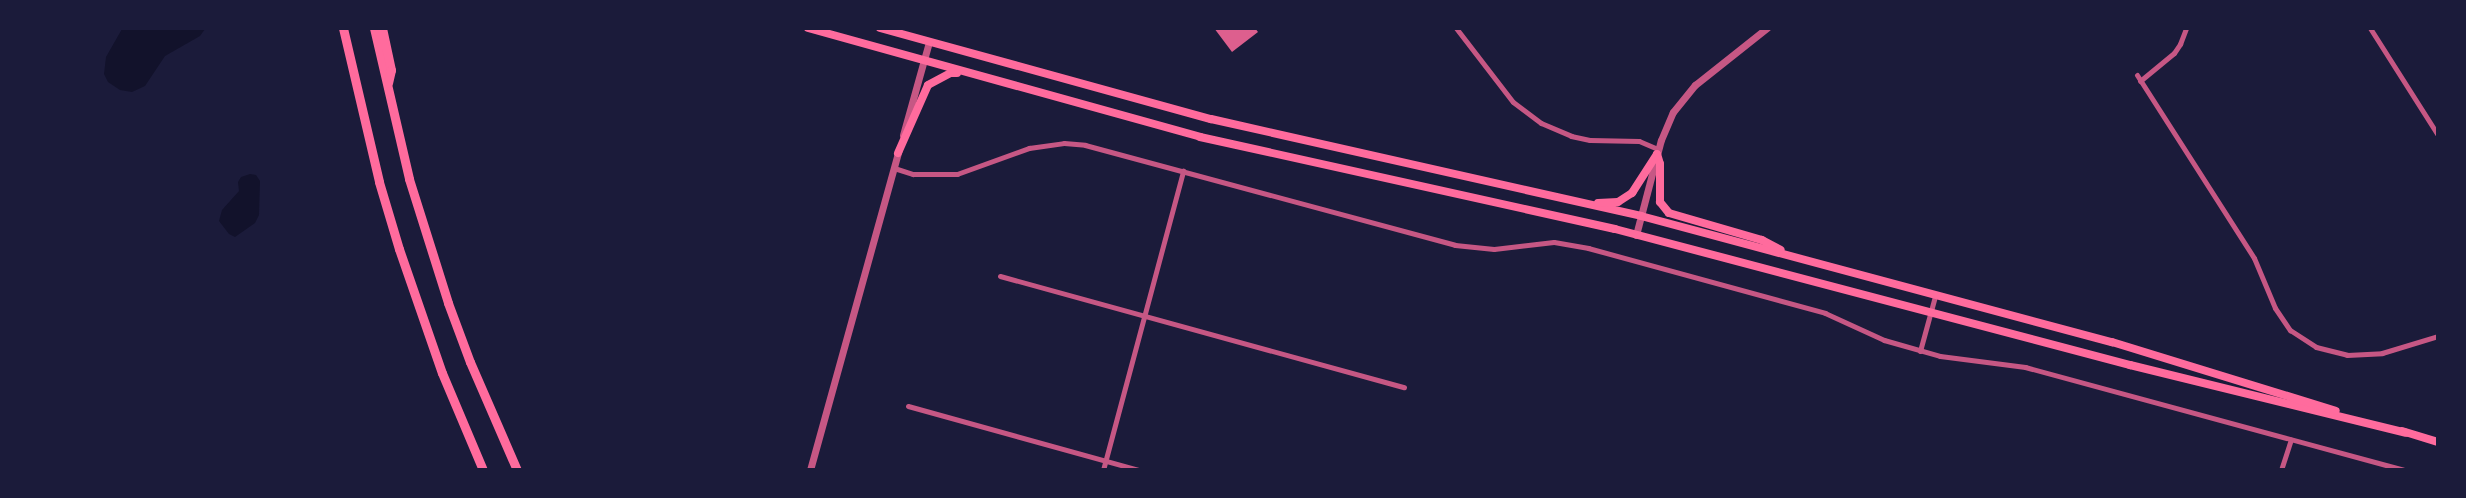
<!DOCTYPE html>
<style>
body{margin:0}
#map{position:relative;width:2466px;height:498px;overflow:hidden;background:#1b1b3a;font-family:"DM Sans",sans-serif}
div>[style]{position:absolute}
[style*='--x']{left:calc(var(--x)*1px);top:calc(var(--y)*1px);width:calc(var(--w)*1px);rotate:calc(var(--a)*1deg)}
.water>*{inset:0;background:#12122b}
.building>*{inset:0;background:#dd5f8e}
.minor>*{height:5px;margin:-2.5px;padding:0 2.5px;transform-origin:2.5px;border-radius:2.5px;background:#c65784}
.tertiary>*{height:7px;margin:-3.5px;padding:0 3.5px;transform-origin:3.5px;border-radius:3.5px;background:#c65784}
.secondary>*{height:8px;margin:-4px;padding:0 4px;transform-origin:4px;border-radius:4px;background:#ff6b9d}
.trunk>*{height:9px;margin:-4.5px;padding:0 4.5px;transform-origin:4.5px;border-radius:4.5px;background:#ff6b9d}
span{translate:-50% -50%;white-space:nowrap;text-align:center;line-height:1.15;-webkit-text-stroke:4.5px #1b1b3a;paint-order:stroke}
.frame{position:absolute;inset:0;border:30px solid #1b1b3a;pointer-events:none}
</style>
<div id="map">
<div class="water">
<div style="clip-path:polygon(122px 29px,122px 28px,205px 29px,200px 36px,165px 56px,145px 86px,132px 92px,120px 90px,108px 82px,104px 74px,106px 57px)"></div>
<div style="clip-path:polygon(250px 174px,256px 175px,260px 181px,259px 215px,255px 223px,235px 237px,229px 234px,219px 221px,222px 210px,239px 191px,238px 182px,241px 177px)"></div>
</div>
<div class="building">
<div style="clip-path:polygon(1214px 28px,1255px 28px,1258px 32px,1232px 52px)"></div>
</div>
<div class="minor">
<div style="--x:1456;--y:28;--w:93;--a:52.4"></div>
<div style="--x:1513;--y:102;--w:35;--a:37"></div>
<div style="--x:1541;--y:123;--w:33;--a:23"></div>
<div style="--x:1571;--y:136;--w:19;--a:12"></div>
<div style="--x:1590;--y:140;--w:49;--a:1.2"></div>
<div style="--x:1639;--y:141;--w:21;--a:23"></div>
<div style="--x:2370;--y:28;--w:127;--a:57.6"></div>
<div style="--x:2137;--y:75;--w:217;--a:57.4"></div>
<div style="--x:2254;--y:258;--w:54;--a:67.2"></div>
<div style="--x:2275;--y:308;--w:27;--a:56"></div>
<div style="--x:2290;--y:330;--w:31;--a:33"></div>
<div style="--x:2316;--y:347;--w:32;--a:14"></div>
<div style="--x:2347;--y:355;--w:35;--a:-3"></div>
<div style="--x:2382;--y:353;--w:59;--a:-16.9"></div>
<div style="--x:2140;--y:81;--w:44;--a:-39.5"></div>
<div style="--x:2174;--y:53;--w:11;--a:-56"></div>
<div style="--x:2180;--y:44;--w:17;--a:-69"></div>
<div style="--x:894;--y:168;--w:20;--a:18"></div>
<div style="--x:913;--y:174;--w:44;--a:0"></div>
<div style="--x:957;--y:174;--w:77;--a:-19.9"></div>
<div style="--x:1029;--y:148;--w:35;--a:-8"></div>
<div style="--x:1064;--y:143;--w:21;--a:5"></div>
<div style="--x:1085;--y:145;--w:383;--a:15.1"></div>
<div style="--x:1455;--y:245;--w:39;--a:6"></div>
<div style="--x:1494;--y:249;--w:60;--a:-6.7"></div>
<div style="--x:1554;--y:242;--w:35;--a:10"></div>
<div style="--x:1588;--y:248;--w:246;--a:15.3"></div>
<div style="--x:1825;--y:313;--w:65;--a:24.6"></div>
<div style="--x:1884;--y:340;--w:58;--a:15.9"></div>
<div style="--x:1940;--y:356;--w:86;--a:7.4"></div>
<div style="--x:2025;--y:367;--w:392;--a:15.2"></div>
<div style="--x:1000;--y:276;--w:419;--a:15.4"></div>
<div style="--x:1920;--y:351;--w:57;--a:-74.7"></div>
<div style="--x:908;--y:406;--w:239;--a:15.5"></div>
<div style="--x:1103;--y:470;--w:310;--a:-75"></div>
<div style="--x:2281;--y:470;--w:32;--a:-72"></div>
</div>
<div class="tertiary">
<div style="--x:903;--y:135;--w:97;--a:-74.4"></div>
<div style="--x:1636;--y:235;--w:98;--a:-75.3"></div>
<div style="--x:1661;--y:140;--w:30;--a:-67"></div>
<div style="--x:1673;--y:112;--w:35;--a:-51"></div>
<div style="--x:1695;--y:85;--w:92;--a:-38.4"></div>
<div style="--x:810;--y:470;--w:333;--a:-74.5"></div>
</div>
<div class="secondary">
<div style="--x:808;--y:28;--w:407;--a:15.5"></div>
<div style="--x:1200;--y:137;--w:425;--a:12.5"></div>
<div style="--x:1615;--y:229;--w:533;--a:14.79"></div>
<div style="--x:2130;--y:365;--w:284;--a:13.8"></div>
<div style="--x:880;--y:28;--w:343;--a:15.4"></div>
<div style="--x:1211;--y:119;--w:441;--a:12.7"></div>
<div style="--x:1641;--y:216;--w:488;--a:15"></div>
<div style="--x:2112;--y:342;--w:234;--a:17.1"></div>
<div style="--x:898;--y:153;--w:74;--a:-66.2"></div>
<div style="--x:928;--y:85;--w:26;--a:-28"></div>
<div style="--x:951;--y:73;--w:6;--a:0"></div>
<div style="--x:1657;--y:154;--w:10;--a:73"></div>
<div style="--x:1660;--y:164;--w:38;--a:90"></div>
<div style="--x:1660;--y:202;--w:14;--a:51"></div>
<div style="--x:1669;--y:213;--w:97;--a:16.2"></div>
<div style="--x:1762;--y:240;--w:21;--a:28"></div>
<div style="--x:1598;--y:203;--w:20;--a:-3"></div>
<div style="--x:1618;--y:202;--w:17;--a:-33"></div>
<div style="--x:1632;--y:193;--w:46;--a:-57.3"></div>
<div style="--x:2402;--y:431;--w:38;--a:17"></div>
</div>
<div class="trunk">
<div style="--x:343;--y:28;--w:158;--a:76.8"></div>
<div style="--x:379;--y:182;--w:70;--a:73.4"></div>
<div style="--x:399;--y:249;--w:131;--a:70.9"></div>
<div style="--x:442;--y:373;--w:105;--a:67.1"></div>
<div style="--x:374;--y:28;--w:155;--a:76.9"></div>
<div style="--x:409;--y:179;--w:130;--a:72.5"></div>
<div style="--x:448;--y:303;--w:63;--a:69.6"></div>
<div style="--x:470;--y:362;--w:118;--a:66.5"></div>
<div style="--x:382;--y:28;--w:43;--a:77.9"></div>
<div style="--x:391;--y:70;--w:13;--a:103"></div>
</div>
<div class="frame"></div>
</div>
